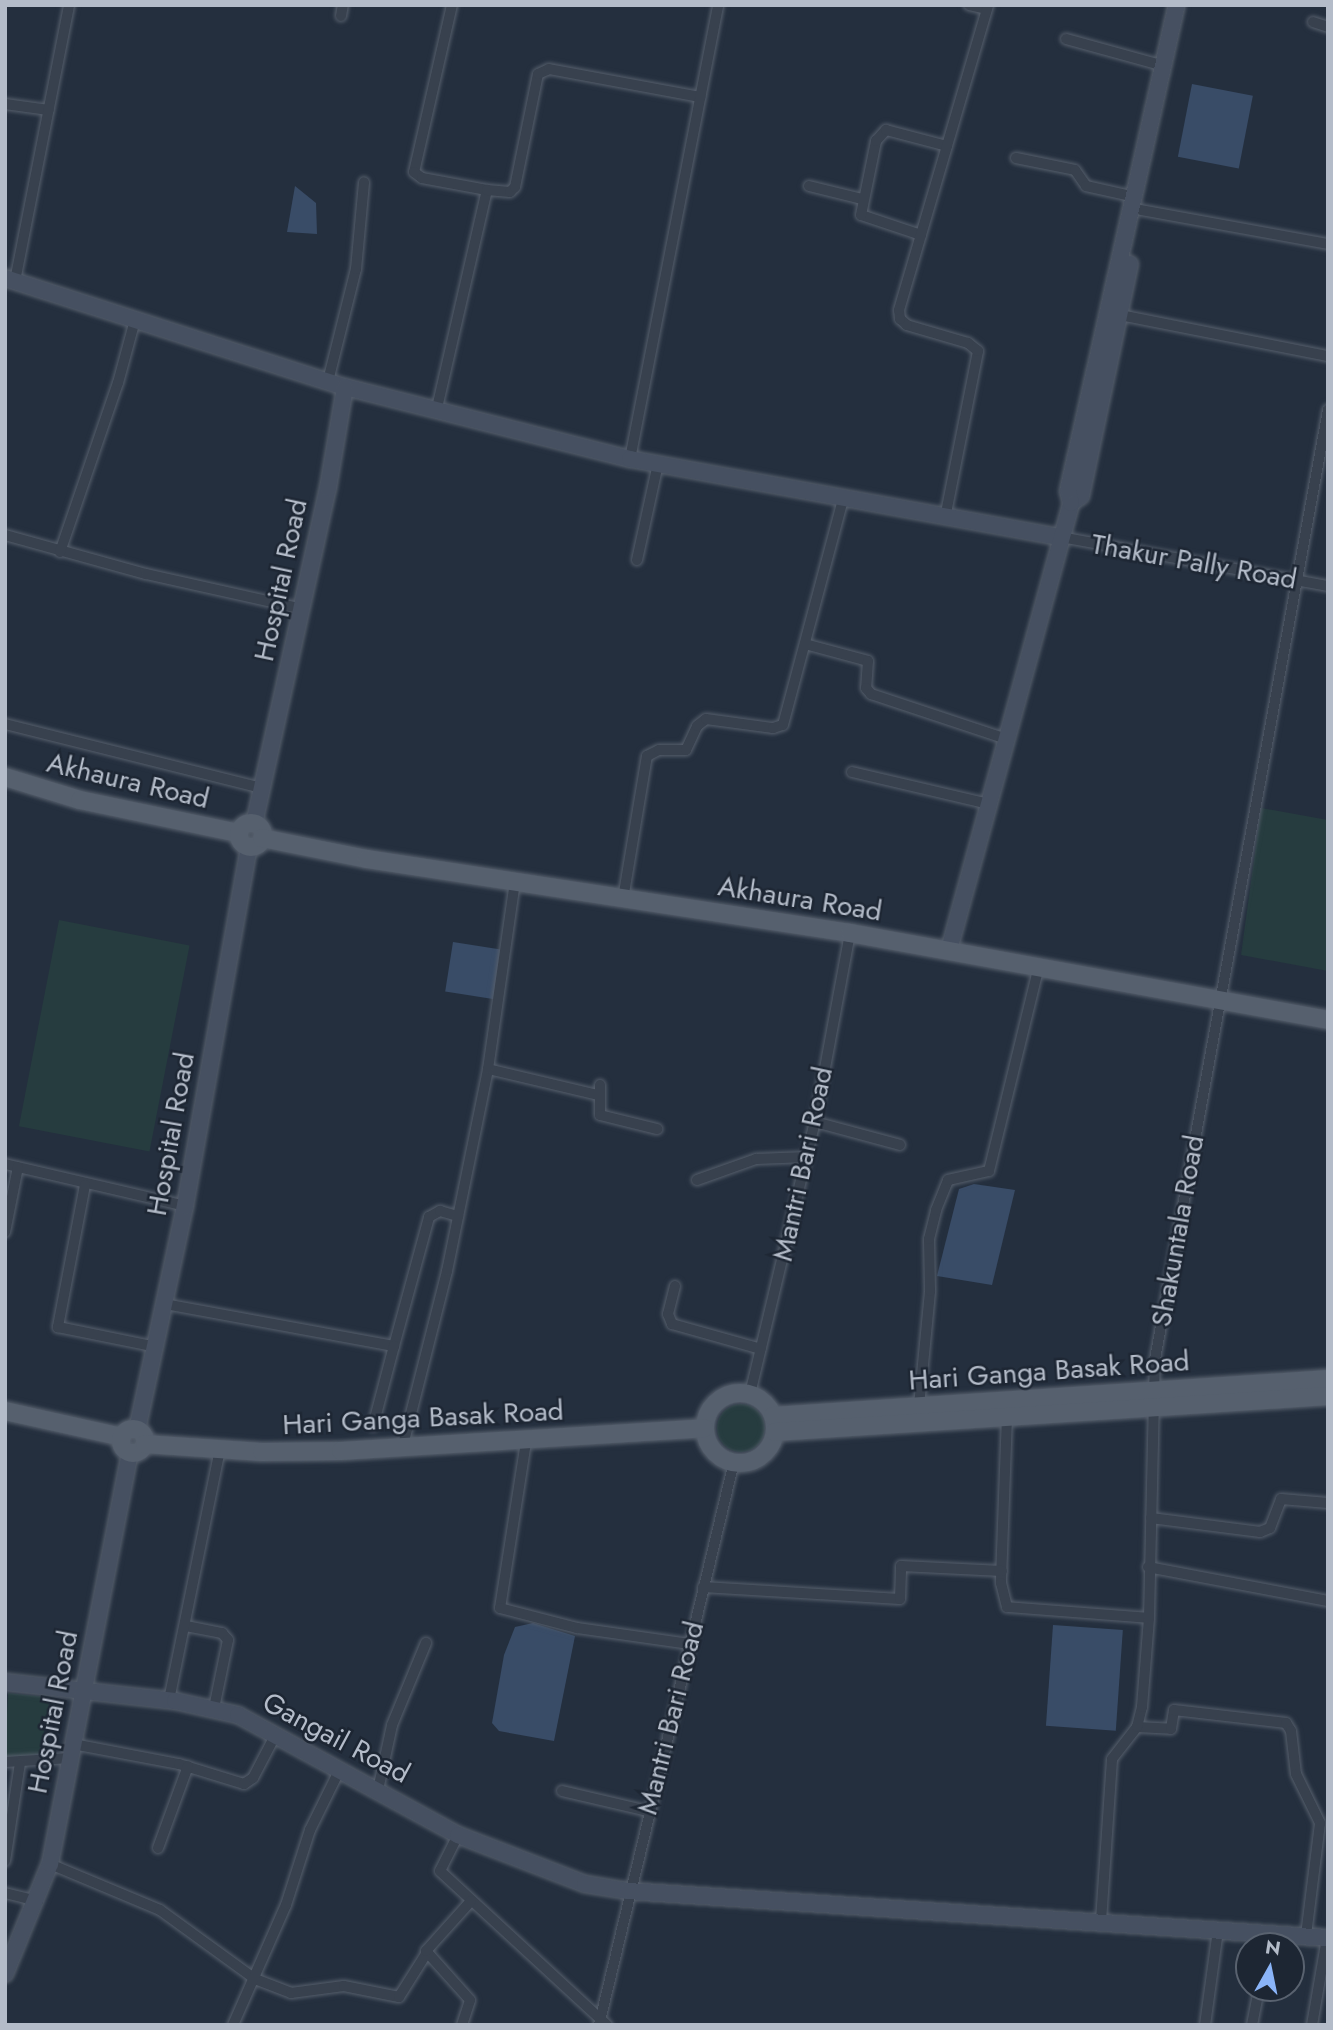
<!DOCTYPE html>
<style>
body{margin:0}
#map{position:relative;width:1333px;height:2030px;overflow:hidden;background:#242f3e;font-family:Jost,sans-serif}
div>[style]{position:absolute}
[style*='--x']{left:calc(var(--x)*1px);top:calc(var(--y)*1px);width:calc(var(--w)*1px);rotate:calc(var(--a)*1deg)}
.green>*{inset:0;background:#263c3f;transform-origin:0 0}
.round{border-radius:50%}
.water>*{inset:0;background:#394c67;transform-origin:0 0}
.roads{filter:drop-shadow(0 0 2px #565f6c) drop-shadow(0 0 2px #565f6c)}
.street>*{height:10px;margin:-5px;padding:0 5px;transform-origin:5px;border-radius:5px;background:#38414e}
.secondary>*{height:16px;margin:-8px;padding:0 8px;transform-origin:8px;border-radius:8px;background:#465061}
.primary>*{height:18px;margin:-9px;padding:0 9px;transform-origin:9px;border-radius:9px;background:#56606e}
.primary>.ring{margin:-9px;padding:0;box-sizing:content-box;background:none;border:18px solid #56606e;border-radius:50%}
span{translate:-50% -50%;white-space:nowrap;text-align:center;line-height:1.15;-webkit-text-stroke:5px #1d2633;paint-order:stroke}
.street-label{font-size:28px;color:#b4bcc9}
.frame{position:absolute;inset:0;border:7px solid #b4bcc9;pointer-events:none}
.north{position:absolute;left:1235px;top:1932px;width:70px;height:70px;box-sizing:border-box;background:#1d2633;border:2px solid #59626f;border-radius:50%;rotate:9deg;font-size:19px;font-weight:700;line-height:28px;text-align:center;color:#b4bcc9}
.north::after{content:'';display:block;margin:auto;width:24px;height:32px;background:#8ab4f8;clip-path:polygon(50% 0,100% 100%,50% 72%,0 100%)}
</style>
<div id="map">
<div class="green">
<div style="clip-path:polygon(1261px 808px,1328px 820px,1328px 971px,1241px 955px)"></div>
<div style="left:59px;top:920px;width:133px;height:210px;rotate:11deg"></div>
<div class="round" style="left:717px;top:1404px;width:48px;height:48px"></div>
<div style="clip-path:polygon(8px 1693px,50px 1697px,40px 1754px,5px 1758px)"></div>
</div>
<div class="water">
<div style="left:1192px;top:84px;width:62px;height:74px;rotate:11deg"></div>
<div style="clip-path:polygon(295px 186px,316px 203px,317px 234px,287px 232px)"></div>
<div style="left:453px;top:942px;width:50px;height:50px;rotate:9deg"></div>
<div style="clip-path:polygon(974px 1184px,1015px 1190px,992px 1285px,937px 1276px,959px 1189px)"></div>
<div style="clip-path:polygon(533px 1623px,575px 1636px,554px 1741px,499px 1731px,492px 1723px,504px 1655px,515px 1627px)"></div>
<div style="left:1053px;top:1625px;width:70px;height:101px;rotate:4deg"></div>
</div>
<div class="roads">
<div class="street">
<div style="--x:452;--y:5;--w:171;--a:102.8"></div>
<div style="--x:414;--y:172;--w:10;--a:37"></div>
<div style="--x:422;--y:178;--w:66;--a:10.5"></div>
<div style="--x:969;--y:5;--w:18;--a:13"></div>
<div style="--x:341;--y:16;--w:11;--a:-80"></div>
<div style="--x:1313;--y:22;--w:16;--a:18"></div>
<div style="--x:1066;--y:39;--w:102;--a:15.4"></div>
<div style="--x:5;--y:104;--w:44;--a:7.8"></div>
<div style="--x:1016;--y:158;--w:60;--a:11.5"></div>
<div style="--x:1075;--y:170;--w:19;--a:55"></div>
<div style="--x:1086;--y:186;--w:50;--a:12.7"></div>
<div style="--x:809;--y:186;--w:55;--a:13.8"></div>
<div style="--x:1141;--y:210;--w:190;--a:10.3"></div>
<div style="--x:921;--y:235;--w:63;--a:-161.6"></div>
<div style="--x:861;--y:215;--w:76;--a:-78.5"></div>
<div style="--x:876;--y:141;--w:15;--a:-48"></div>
<div style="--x:886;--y:130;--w:63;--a:14.7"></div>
<div style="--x:15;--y:281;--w:281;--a:-78.9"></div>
<div style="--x:1120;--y:315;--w:212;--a:11.2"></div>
<div style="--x:328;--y:381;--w:115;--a:-76"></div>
<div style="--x:356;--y:269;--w:87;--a:-84.7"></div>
<div style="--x:437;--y:408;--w:224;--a:-77.1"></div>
<div style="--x:487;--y:190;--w:23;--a:5"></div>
<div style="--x:510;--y:192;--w:7;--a:-45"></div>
<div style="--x:515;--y:187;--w:115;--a:-78.5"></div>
<div style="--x:538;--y:74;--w:12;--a:-24"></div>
<div style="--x:549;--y:69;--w:154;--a:10.5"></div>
<div style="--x:630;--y:459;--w:462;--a:-79"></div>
<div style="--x:946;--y:513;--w:165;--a:-78.8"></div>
<div style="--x:978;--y:351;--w:13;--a:-141"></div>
<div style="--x:968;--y:343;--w:64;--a:-163.6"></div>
<div style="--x:907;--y:325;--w:9;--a:-139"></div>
<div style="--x:900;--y:319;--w:9;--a:-96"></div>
<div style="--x:899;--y:310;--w:318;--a:-73.7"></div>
<div style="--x:5;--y:535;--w:146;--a:15.5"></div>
<div style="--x:146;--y:574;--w:160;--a:12.6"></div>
<div style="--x:1061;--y:537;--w:271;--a:10.4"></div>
<div style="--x:60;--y:552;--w:179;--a:-71.1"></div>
<div style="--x:118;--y:383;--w:65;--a:-74.9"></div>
<div style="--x:637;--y:560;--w:98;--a:-77.7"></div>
<div style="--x:805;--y:644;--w:65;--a:15.1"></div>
<div style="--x:868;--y:661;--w:27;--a:94"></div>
<div style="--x:866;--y:688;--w:8;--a:50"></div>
<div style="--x:871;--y:694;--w:142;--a:18.4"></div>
<div style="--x:5;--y:724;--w:265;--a:14"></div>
<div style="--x:852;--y:772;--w:140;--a:13.2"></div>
<div style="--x:623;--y:899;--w:145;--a:-80.5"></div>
<div style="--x:647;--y:756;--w:13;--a:-27"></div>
<div style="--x:659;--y:750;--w:27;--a:0"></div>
<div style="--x:686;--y:750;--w:26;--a:-65"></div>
<div style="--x:697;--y:726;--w:11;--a:-38"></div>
<div style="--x:706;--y:719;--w:68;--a:7.7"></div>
<div style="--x:773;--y:728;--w:10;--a:-17"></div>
<div style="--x:783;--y:725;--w:234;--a:-75.1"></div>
<div style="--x:488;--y:1069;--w:113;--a:13.3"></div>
<div style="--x:600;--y:1085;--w:30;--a:90"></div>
<div style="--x:600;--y:1115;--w:59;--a:13.8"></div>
<div style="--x:815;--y:1122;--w:88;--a:15.1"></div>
<div style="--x:5;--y:1164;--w:185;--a:13.1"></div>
<div style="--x:697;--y:1180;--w:63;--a:-19.6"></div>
<div style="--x:756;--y:1159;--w:51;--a:-2.2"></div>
<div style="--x:85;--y:1185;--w:145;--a:100.8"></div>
<div style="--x:58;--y:1327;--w:100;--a:11.5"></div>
<div style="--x:5;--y:1232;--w:66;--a:-78.7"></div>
<div style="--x:675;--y:1286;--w:29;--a:104"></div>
<div style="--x:668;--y:1314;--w:11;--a:68"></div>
<div style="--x:672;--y:1324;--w:92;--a:15.7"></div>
<div style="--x:165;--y:1304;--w:233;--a:10.4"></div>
<div style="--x:394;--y:1346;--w:134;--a:-74.8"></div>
<div style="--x:429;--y:1217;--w:13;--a:-29"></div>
<div style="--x:440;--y:1211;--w:19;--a:16"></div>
<div style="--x:750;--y:1394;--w:280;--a:-76.6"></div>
<div style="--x:815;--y:1122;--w:192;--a:-79.5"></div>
<div style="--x:919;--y:1406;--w:116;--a:-84.5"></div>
<div style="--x:930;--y:1291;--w:52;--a:-91.1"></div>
<div style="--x:929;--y:1239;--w:30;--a:-76"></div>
<div style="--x:936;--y:1210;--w:32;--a:-68"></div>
<div style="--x:948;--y:1180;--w:42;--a:-12.4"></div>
<div style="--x:989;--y:1171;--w:211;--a:-76.3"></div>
<div style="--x:1007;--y:1416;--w:167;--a:92.1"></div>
<div style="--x:1001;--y:1583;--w:25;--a:76"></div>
<div style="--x:1007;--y:1607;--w:142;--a:4.4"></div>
<div style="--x:373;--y:1426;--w:83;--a:-75.3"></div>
<div style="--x:526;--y:1442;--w:168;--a:98.9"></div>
<div style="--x:500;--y:1608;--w:80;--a:14.6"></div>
<div style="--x:577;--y:1628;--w:114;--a:8.1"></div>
<div style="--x:402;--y:1449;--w:184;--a:-75.8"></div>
<div style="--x:447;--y:1271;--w:206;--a:-78.5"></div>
<div style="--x:488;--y:1069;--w:190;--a:-81.8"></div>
<div style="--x:1151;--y:1518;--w:110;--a:7.3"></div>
<div style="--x:1260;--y:1532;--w:11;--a:-22"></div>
<div style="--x:1270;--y:1528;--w:31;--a:-69"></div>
<div style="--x:1281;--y:1499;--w:47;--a:4.9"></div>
<div style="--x:1148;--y:1567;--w:183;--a:10.7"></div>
<div style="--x:703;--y:1587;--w:197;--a:3.5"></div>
<div style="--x:900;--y:1599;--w:33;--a:-88"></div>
<div style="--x:901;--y:1566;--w:101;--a:2.8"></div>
<div style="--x:186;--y:1626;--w:37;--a:11"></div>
<div style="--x:222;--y:1633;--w:9;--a:49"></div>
<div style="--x:228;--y:1640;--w:69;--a:101.6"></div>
<div style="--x:169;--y:1700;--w:255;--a:-78.5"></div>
<div style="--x:1137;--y:1727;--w:34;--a:3"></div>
<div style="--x:1171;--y:1729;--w:19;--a:-81"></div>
<div style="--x:1174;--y:1710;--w:113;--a:6.6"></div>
<div style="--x:1286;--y:1723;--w:9;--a:58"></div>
<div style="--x:1291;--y:1731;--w:43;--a:83.4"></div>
<div style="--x:1296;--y:1774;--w:55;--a:63.9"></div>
<div style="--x:1320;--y:1823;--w:114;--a:97.1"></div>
<div style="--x:73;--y:1744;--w:108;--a:10.7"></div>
<div style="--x:179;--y:1764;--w:68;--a:17.1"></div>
<div style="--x:244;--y:1784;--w:11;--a:-34"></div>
<div style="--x:253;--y:1778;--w:50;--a:-62.4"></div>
<div style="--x:5;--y:1762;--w:65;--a:-3.5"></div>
<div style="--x:378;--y:1790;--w:66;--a:-77.8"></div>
<div style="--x:392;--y:1725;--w:89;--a:-67.5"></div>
<div style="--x:562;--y:1791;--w:88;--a:13.1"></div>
<div style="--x:458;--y:1835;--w:40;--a:116.6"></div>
<div style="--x:440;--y:1871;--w:227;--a:42.7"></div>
<div style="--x:158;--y:1848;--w:87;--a:-69.9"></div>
<div style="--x:5;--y:1861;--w:99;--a:-81.3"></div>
<div style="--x:50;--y:1864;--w:119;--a:22.7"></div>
<div style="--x:160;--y:1910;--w:117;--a:36"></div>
<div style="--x:255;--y:1979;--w:39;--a:21"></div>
<div style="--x:291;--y:1993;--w:53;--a:-7.5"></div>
<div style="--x:344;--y:1986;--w:56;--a:11.3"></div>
<div style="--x:399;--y:1997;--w:51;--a:-57.9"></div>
<div style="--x:5;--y:1893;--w:34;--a:14"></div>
<div style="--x:1101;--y:1921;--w:162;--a:-86.1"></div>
<div style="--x:1112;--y:1759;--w:41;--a:-52"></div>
<div style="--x:1137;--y:1727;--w:21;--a:-76"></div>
<div style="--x:1142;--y:1707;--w:89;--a:-85.5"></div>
<div style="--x:1149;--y:1618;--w:259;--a:-88.7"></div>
<div style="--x:1155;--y:1359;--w:965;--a:-79.67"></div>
<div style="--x:233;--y:2025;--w:131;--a:-66.2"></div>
<div style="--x:286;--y:1905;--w:79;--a:-72.3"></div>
<div style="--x:310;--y:1830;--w:68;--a:-63.8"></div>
<div style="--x:462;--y:2025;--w:26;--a:-72"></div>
<div style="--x:470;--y:2000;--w:66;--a:-131.9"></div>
<div style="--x:426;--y:1951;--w:67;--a:-48"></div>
<div style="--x:599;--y:2025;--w:579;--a:-76.52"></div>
<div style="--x:1205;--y:2025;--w:96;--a:-82.2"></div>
<div style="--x:1252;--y:2025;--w:38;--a:-79"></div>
<div style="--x:1312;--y:2025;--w:88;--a:-80.2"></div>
</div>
<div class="secondary">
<div style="--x:5;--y:278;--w:357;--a:17.8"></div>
<div style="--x:345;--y:387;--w:294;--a:14.2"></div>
<div style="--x:630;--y:459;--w:438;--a:10.3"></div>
<div style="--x:1071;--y:503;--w:12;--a:-35"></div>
<div style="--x:1081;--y:496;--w:237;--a:-78.1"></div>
<div style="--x:254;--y:824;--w:344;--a:-77.6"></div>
<div style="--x:328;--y:488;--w:102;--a:-80.4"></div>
<div style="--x:949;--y:950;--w:463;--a:-74.7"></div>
<div style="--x:1071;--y:503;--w:12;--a:-104"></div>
<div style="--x:1068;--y:491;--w:498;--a:-77.4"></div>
<div style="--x:137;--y:1430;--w:229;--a:-77.9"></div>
<div style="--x:185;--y:1206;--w:365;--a:-79.9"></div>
<div style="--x:5;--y:1682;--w:171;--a:6.4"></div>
<div style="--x:175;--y:1701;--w:65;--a:12.5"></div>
<div style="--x:238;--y:1715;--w:251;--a:28.6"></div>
<div style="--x:458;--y:1835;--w:136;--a:21.1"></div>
<div style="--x:585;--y:1884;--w:44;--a:9.2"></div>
<div style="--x:628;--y:1891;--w:702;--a:3.84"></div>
<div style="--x:5;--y:1974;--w:119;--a:-67.8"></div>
<div style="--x:50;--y:1864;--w:420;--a:-79"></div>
</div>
<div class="primary">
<div style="--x:5;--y:777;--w:78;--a:17"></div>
<div style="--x:80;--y:800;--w:161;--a:11.8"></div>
<div class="ring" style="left:239px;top:823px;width:6px;height:6px"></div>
<div style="--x:262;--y:838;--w:107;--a:11.3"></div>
<div style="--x:367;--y:859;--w:489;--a:8.7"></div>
<div style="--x:850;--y:933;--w:486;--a:10.3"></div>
<div class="ring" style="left:705px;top:1393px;width:52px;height:52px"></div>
<div style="--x:5;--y:1411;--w:120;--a:12.5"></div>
<div style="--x:773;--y:1416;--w:556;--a:-3.81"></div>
<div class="ring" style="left:121px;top:1429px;width:6px;height:6px"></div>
<div style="--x:775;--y:1432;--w:554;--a:-3.72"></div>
<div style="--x:145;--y:1444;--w:117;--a:3.9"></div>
<div style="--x:262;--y:1452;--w:79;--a:-0.7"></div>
<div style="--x:341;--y:1451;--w:364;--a:-3.6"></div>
</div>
</div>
<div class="street-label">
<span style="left:1194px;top:562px;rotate:10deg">Thakur Pally Road</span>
<span style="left:281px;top:580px;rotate:-78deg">Hospital Road</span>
<span style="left:128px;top:781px;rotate:13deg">Akhaura Road</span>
<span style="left:800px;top:899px;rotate:9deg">Akhaura Road</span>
<span style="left:171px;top:1134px;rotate:-80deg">Hospital Road</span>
<span style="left:803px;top:1164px;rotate:-78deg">Mantri Bari Road</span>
<span style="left:1178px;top:1231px;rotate:-80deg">Shakuntala Road</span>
<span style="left:1049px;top:1371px;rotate:-4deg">Hari Ganga Basak Road</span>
<span style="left:423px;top:1418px;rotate:-3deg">Hari Ganga Basak Road</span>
<span style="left:53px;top:1712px;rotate:-79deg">Hospital Road</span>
<span style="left:671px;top:1718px;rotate:-76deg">Mantri Bari Road</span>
<span style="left:336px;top:1738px;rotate:28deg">Gangail Road</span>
</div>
<div class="frame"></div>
<div class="north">N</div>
</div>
